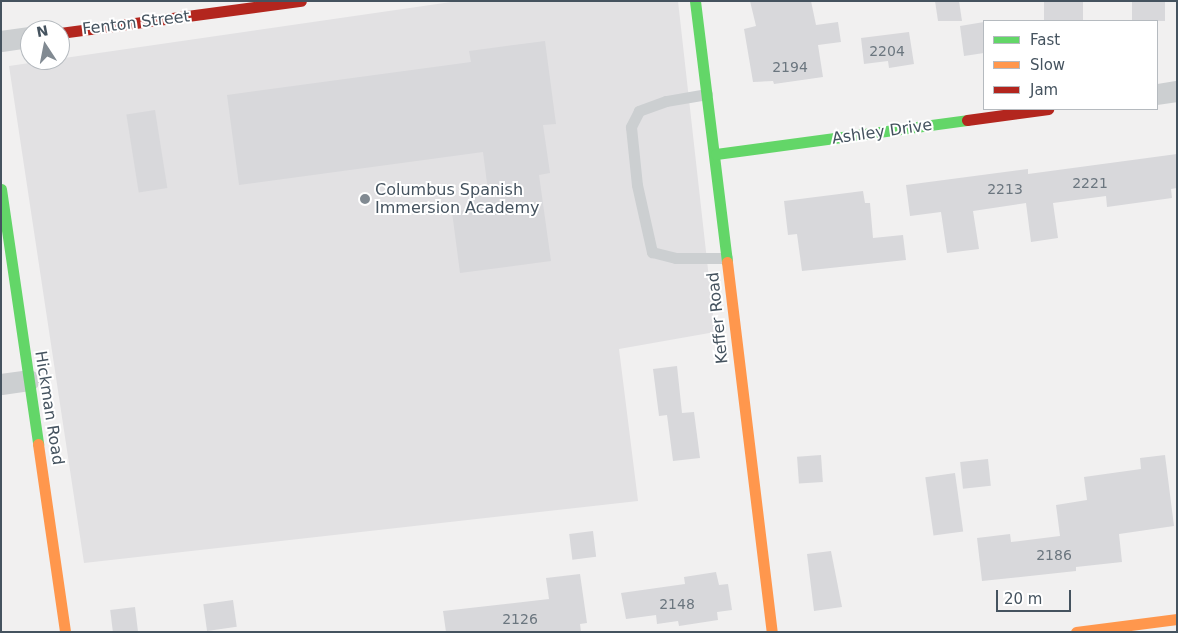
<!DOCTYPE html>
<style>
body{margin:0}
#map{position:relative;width:1178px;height:633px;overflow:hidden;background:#f1f0f0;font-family:"DejaVu Sans",sans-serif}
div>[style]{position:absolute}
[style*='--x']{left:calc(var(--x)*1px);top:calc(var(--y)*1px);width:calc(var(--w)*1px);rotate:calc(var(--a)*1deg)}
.education>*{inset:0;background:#e2e1e3}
.building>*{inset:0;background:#d8d8db;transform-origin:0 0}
.lane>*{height:11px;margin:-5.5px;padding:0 5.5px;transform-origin:5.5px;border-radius:5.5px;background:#cccfd1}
.street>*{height:21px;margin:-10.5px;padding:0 10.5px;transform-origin:10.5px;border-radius:10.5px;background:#cccfd1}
.fast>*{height:11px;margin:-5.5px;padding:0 5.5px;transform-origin:5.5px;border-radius:5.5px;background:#63d668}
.slow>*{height:11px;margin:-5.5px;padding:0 5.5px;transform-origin:5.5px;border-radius:5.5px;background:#ff974d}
.jam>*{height:11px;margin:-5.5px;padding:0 5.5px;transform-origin:5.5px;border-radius:5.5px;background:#b3261e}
.dots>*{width:14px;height:14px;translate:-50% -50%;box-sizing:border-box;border:2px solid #fff;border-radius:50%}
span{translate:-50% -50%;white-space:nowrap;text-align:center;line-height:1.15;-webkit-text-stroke:4px #fff;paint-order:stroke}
.number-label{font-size:14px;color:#6b767f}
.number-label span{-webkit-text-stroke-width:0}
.street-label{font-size:16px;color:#45535f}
.poi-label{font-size:16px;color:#45535f}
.left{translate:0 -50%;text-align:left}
.frame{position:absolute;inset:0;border:2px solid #45535f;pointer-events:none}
.legend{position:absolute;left:983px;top:20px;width:175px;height:90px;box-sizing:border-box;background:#fff;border:1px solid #b5babf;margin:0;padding:6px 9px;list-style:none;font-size:15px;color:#45535f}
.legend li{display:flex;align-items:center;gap:10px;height:25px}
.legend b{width:25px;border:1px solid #b5babf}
.north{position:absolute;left:20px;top:20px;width:50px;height:50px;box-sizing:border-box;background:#fff;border:1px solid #b5babf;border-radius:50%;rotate:349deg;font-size:14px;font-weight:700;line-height:20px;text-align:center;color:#45535f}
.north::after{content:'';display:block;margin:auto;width:18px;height:22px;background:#818a92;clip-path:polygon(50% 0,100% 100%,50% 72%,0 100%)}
.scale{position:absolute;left:996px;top:590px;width:75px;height:22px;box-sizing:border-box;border:2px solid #45535f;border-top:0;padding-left:6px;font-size:15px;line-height:18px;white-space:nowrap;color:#45535f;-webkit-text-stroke:4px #fff;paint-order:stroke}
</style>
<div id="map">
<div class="education">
<div style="clip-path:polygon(458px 1px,678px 1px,715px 332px,619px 349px,638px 501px,84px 563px,9px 66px)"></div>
</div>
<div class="building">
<div style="clip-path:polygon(750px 1px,811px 1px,816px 25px,838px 22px,841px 42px,818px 45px,823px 77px,774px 84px,773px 81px,753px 82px,744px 29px,756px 26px)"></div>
<div style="clip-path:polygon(935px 1px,959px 1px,962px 21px,938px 21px)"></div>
<div style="left:1044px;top:1px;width:39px;height:20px"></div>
<div style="left:1132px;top:1px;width:33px;height:20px"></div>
<div style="clip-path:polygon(984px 22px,984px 53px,964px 56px,960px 26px)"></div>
<div style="clip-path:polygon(909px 32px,914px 64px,889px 68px,888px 61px,864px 64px,861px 38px)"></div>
<div style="clip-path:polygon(545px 41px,556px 124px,543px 125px,550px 173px,539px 175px,551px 261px,460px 273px,452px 212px,471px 209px,469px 194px,488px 191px,483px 152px,239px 185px,227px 95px,471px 62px,469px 51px)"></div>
<div style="left:155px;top:110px;width:79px;height:29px;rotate:81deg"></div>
<div style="clip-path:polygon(1177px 154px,1177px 188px,1171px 189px,1172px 198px,1107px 207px,1106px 196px,1053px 203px,1058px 238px,1031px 242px,1026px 203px,973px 211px,979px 249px,947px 253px,941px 212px,910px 216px,906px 185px,1028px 169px,1028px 174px)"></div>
<div style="clip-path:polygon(863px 191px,865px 203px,870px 203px,873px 238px,903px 235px,906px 260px,802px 271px,797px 234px,788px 235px,784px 201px)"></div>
<div style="clip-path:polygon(677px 366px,682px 413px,694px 412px,700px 458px,673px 461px,667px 415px,659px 416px,653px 369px)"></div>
<div style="left:821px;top:455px;width:27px;height:24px;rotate:86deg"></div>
<div style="clip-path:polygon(1165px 455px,1174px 526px,1119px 534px,1122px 562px,1076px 567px,1076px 571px,982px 581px,977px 538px,1010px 534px,1011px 542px,1060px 536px,1056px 505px,1087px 500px,1084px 477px,1141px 469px,1140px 458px)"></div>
<div style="left:988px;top:459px;width:27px;height:28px;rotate:84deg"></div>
<div style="left:955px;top:473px;width:59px;height:30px;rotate:82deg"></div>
<div style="left:593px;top:531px;width:26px;height:24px;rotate:83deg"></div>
<div style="clip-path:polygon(831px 551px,842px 607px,814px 611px,807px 554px)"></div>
<div style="clip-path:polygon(716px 572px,719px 585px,728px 584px,732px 610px,717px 612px,718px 620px,679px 626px,678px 621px,657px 624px,656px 615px,626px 619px,621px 593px,685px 584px,684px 577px)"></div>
<div style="clip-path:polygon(580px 574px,587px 623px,580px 624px,581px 632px,446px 632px,443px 611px,549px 599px,546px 578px)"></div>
<div style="left:233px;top:600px;width:27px;height:30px;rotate:82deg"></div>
<div style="left:135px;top:607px;width:25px;height:25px;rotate:83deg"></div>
</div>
<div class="lane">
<div style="--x:707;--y:94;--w:42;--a:170.3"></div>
<div style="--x:666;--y:101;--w:29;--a:160"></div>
<div style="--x:639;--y:111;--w:18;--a:117"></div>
<div style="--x:631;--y:127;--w:58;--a:84.1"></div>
<div style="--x:637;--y:185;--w:69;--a:77.4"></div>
<div style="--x:652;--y:252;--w:25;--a:14"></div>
<div style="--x:676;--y:258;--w:51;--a:0"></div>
</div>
<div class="street">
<div style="--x:1;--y:41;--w:29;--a:-8"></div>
<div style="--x:1157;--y:94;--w:20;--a:-9"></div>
<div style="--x:1;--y:384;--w:28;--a:-8"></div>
</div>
<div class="fast">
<div style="--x:695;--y:1;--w:263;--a:83"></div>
<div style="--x:716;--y:154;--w:253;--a:-7.7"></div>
<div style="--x:1;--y:189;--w:258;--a:81.7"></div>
</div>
<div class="slow">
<div style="--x:727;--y:262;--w:373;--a:83.1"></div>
<div style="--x:38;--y:444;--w:190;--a:81.8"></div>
<div style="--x:1076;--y:632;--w:102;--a:-7.3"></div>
</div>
<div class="jam">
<div style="--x:60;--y:33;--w:243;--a:-7.6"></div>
<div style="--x:967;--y:120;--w:82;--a:-7.7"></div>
</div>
<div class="dots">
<div style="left:365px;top:199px;background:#818a92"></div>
</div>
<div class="number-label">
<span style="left:887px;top:51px">2204</span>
<span style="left:790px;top:67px">2194</span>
<span style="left:1090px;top:183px">2221</span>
<span style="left:1005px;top:189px">2213</span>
<span style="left:1054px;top:555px">2186</span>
<span style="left:677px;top:604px">2148</span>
<span style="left:520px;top:619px">2126</span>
</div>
<div class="street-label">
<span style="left:136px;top:23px;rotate:-7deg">Fenton Street</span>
<span style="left:882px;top:132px;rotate:-8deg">Ashley Drive</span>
<span style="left:718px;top:318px;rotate:-96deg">Keffer Road</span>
<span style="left:49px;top:408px;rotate:81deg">Hickman Road</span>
</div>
<div class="poi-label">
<span class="left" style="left:375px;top:199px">Columbus Spanish<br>Immersion Academy</span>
</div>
<div class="frame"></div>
<ul class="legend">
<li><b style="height:6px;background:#63d668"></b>Fast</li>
<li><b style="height:6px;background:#ff974d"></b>Slow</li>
<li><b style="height:6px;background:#b3261e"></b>Jam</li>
</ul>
<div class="north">N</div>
<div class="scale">20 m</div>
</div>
